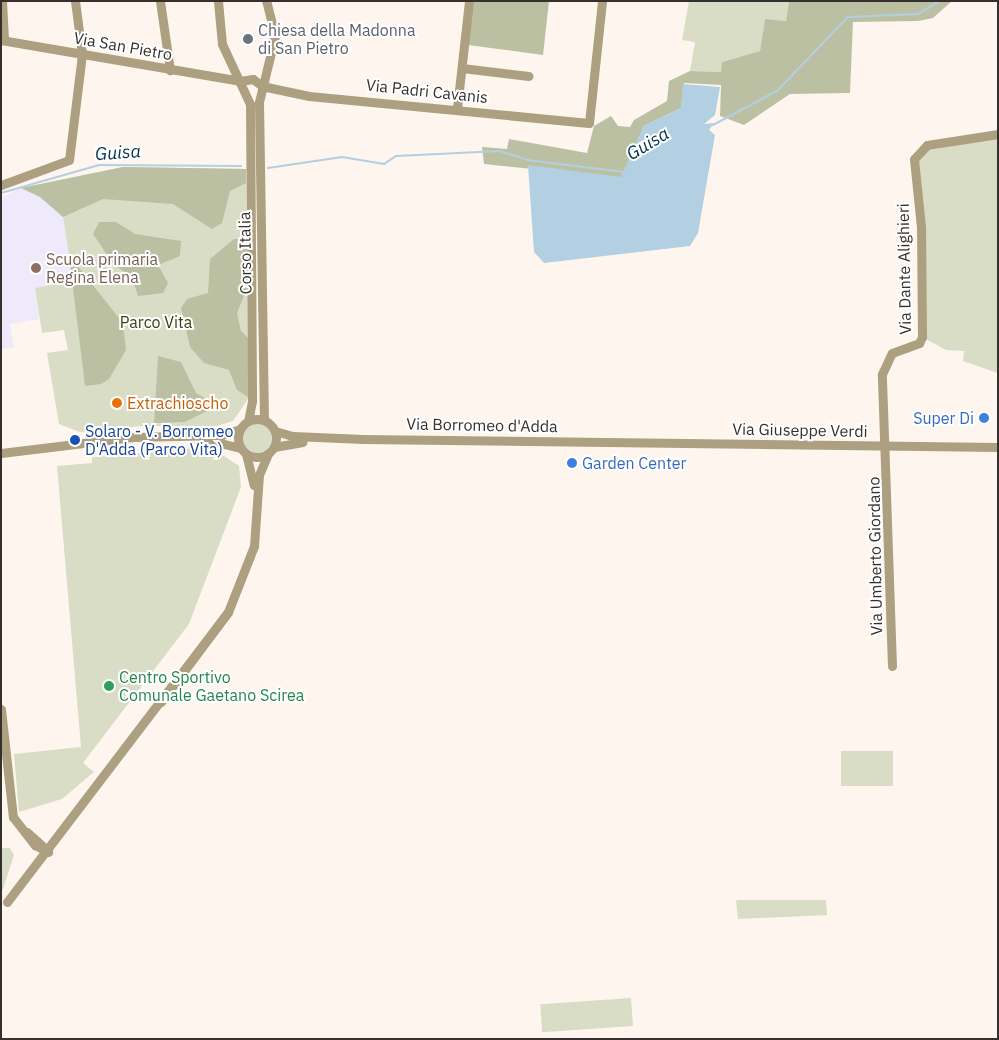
<!DOCTYPE html>
<style>
body{margin:0}
#map{position:relative;width:999px;height:1040px;overflow:hidden;background:#fef5ee;font-family:"IBM Plex Sans",sans-serif}
div>[style]{position:absolute}
[style*='--x']{left:calc(var(--x)*1px);top:calc(var(--y)*1px);width:calc(var(--w)*1px);rotate:calc(var(--a)*1deg)}
.education>*{inset:0;background:#eeeafc}
.green>*{inset:0;background:#d9ddc6;transform-origin:0 0}
.round{border-radius:50%}
.forest>*{inset:0;background:#bbc0a3}
.water>*{inset:0;background:#b3cfe2}
.stream>*{height:2px;margin:-1px;padding:0 1px;transform-origin:1px;border-radius:1px;background:#b3cfe2}
.minor>*{height:9px;margin:-4.5px;padding:0 4.5px;transform-origin:4.5px;border-radius:4.5px;background:#aca081}
.minor>.ring{margin:-4.5px;padding:0;box-sizing:content-box;background:none;border:9px solid #aca081;border-radius:50%}
.dots>*{width:14px;height:14px;translate:-50% -50%;box-sizing:border-box;border:2px solid #fff;border-radius:50%}
span{translate:-50% -50%;white-space:nowrap;text-align:center;line-height:1.15;-webkit-text-stroke:4px #fff;paint-order:stroke}
.worship-label{font-size:16px;color:#5b616d}
.left{translate:0 -50%;text-align:left}
.street-label{font-size:16px;color:#36302c}
.education-label{font-size:16px;color:#785e54}
.park-label{font-size:16px;color:#3a400d}
.food-label{font-size:16px;color:#c56008}
.shop-label{font-size:16px;color:#366cbe}
.right{translate:-100% -50%;text-align:right}
.transit-label{font-size:16px;color:#164399}
.leisure-label{font-size:16px;color:#27864d}
.water-label{font-size:18px;color:#003550;font-style:italic}
.frame{position:absolute;inset:0;border:2px solid #36302c;pointer-events:none}
</style>
<div id="map">
<div class="education">
<div style="clip-path:polygon(21px 188px,40px 197px,63px 217px,73px 282px,35px 288px,39px 319px,10px 324px,14px 348px,1px 349px,1px 197px)"></div>
</div>
<div class="green">
<div style="clip-path:polygon(689px 1px,789px 1px,786px 21px,765px 20px,760px 51px,722px 62px,722px 72px,690px 71px,695px 42px,682px 40px)"></div>
<div style="clip-path:polygon(998px 138px,998px 373px,963px 361px,964px 351px,946px 350px,924px 338px,917px 161px,924px 151px)"></div>
<div style="clip-path:polygon(123px 167px,246px 169px,248px 399px,233px 421px,217px 426px,141px 426px,80px 432px,59px 424px,47px 353px,68px 350px,64px 330px,42px 333px,35px 288px,73px 281px,63px 217px,40px 197px,21px 188px)"></div>
<div class="round" style="left:242px;top:423px;width:30px;height:30px"></div>
<div style="clip-path:polygon(194px 448px,224px 456px,239px 466px,241px 487px,189px 624px,83px 763px,94px 772px,62px 799px,19px 812px,14px 754px,81px 747px,57px 466px,92px 463px,92px 457px)"></div>
<div style="left:841px;top:751px;width:52px;height:35px"></div>
<div style="clip-path:polygon(1px 848px,10px 848px,14px 855px,1px 895px)"></div>
<div style="clip-path:polygon(736px 900px,826px 900px,827px 915px,738px 919px)"></div>
<div style="left:631px;top:998px;width:28px;height:91px;rotate:86deg"></div>
</div>
<div class="forest">
<div style="clip-path:polygon(472px 1px,549px 1px,543px 55px,468px 45px)"></div>
<div style="clip-path:polygon(789px 1px,952px 1px,933px 18px,918px 21px,853px 22px,850px 93px,790px 94px,744px 125px,720px 116px,721px 85px,684px 83px,681px 108px,644px 126px,621px 178px,484px 164px,482px 147px,507px 149px,509px 139px,587px 153px,594px 126px,611px 116px,618px 126px,630px 127px,634px 120px,667px 101px,669px 81px,690px 71px,721px 72px,722px 62px,760px 51px,765px 19px,786px 21px)"></div>
<div style="clip-path:polygon(123px 167px,246px 169px,246px 183px,230px 191px,222px 223px,212px 229px,173px 204px,103px 199px,63px 217px,40px 197px,21px 188px)"></div>
<div style="clip-path:polygon(99px 222px,116px 222px,135px 234px,181px 241px,180px 256px,158px 265px,168px 283px,163px 293px,138px 296px,132px 277px,114px 265px,93px 234px)"></div>
<div style="clip-path:polygon(247px 238px,247px 288px,237px 313px,241px 331px,248px 338px,248px 397px,237px 390px,229px 370px,204px 363px,190px 347px,181px 308px,187px 299px,208px 293px,210px 259px,234px 239px)"></div>
<div style="clip-path:polygon(69px 255px,123px 323px,126px 350px,109px 379px,101px 384px,85px 386px)"></div>
<div style="clip-path:polygon(158px 356px,181px 362px,196px 393px,208px 400px,207px 411px,185px 422px,154px 423px)"></div>
</div>
<div class="water">
<div style="clip-path:polygon(683px 84px,720px 87px,715px 115px,704px 124px,714px 123px,709px 130px,715px 135px,698px 233px,690px 246px,544px 263px,534px 252px,528px 165px,621px 177px,644px 126px,681px 108px)"></div>
</div>
<div class="stream">
<div style="--x:713;--y:125;--w:72;--a:-28"></div>
<div style="--x:777;--y:91;--w:103;--a:-46.2"></div>
<div style="--x:848;--y:17;--w:70;--a:-2.5"></div>
<div style="--x:918;--y:14;--w:26;--a:-31"></div>
<div style="--x:268;--y:168;--w:75;--a:-8.5"></div>
<div style="--x:342;--y:157;--w:43;--a:9.5"></div>
<div style="--x:384;--y:164;--w:14;--a:-34"></div>
<div style="--x:396;--y:156;--w:104;--a:-2.8"></div>
<div style="--x:500;--y:151;--w:28;--a:18"></div>
<div style="--x:527;--y:160;--w:98;--a:7.1"></div>
<div style="--x:1;--y:193;--w:102;--a:-15.9"></div>
<div style="--x:99;--y:165;--w:142;--a:0.4"></div>
</div>
<div class="minor">
<div style="--x:2;--y:1;--w:39;--a:87"></div>
<div style="--x:160;--y:1;--w:70;--a:81.8"></div>
<div style="--x:218;--y:1;--w:43;--a:84.7"></div>
<div style="--x:222;--y:44;--w:66;--a:65"></div>
<div style="--x:250;--y:104;--w:297;--a:89.6"></div>
<div style="--x:252;--y:401;--w:20;--a:101"></div>
<div style="--x:1;--y:40;--w:242;--a:9.7"></div>
<div style="--x:240;--y:81;--w:13;--a:-9"></div>
<div style="--x:253;--y:79;--w:11;--a:38"></div>
<div style="--x:462;--y:68;--w:67;--a:6.8"></div>
<div style="--x:262;--y:86;--w:48;--a:12"></div>
<div style="--x:309;--y:96;--w:281;--a:5.5"></div>
<div style="--x:589;--y:123;--w:123;--a:-83.9"></div>
<div style="--x:457;--y:108;--w:108;--a:-83.6"></div>
<div style="--x:1;--y:185;--w:72;--a:-20.2"></div>
<div style="--x:69;--y:160;--w:107;--a:-83"></div>
<div style="--x:82;--y:54;--w:53;--a:-97.5"></div>
<div class="ring" style="left:238px;top:419px;width:29px;height:29px"></div>
<div style="--x:264;--y:420;--w:318;--a:-90.9"></div>
<div style="--x:259;--y:102;--w:68;--a:-76.4"></div>
<div style="--x:275;--y:36;--w:36;--a:-104"></div>
<div style="--x:275;--y:431;--w:19;--a:16"></div>
<div style="--x:293;--y:436;--w:70;--a:2.5"></div>
<div style="--x:363;--y:439;--w:635;--a:0.72"></div>
<div style="--x:208;--y:440;--w:34;--a:14"></div>
<div style="--x:274;--y:447;--w:29;--a:-10"></div>
<div style="--x:1;--y:453;--w:133;--a:-6.9"></div>
<div style="--x:133;--y:437;--w:89;--a:-1.3"></div>
<div style="--x:222;--y:435;--w:19;--a:-18"></div>
<div style="--x:246;--y:454;--w:32;--a:76"></div>
<div style="--x:228;--y:612;--w:71;--a:-68.5"></div>
<div style="--x:254;--y:546;--w:71;--a:-86"></div>
<div style="--x:259;--y:475;--w:23;--a:-67"></div>
<div style="--x:892;--y:666;--w:292;--a:-92"></div>
<div style="--x:882;--y:374;--w:23;--a:-65"></div>
<div style="--x:892;--y:353;--w:29;--a:-20"></div>
<div style="--x:919;--y:343;--w:7;--a:-63"></div>
<div style="--x:922;--y:337;--w:110;--a:-90.5"></div>
<div style="--x:921;--y:227;--w:68;--a:-95.9"></div>
<div style="--x:914;--y:159;--w:19;--a:-47"></div>
<div style="--x:927;--y:145;--w:72;--a:-8.8"></div>
<div style="--x:1;--y:709;--w:109;--a:83.7"></div>
<div style="--x:13;--y:817;--w:36;--a:52"></div>
<div style="--x:35;--y:845;--w:15;--a:28"></div>
<div style="--x:27;--y:832;--w:28;--a:42"></div>
<div style="--x:7;--y:902;--w:365;--a:-52.7"></div>
<div style="--x:228;--y:612;--w:112;--a:126.7"></div>
</div>
<div class="dots">
<div style="left:248px;top:39px;background:#6b7280"></div>
<div style="left:36px;top:268px;background:#8d6e63"></div>
<div style="left:117px;top:403px;background:#e8710a"></div>
<div style="left:984px;top:418px;background:#3f7fe0"></div>
<div style="left:75px;top:440px;background:#1a4fb4"></div>
<div style="left:572px;top:463px;background:#3f7fe0"></div>
<div style="left:109px;top:686px;background:#2e9e5b"></div>
</div>
<div class="worship-label">
<span class="left" style="left:258px;top:39px">Chiesa della Madonna<br>di San Pietro</span>
</div>
<div class="street-label">
<span style="left:123px;top:46px;rotate:10deg">Via San Pietro</span>
<span style="left:427px;top:91px;rotate:6deg">Via Padri Cavanis</span>
<span style="left:245px;top:253px;rotate:-91deg">Corso Italia</span>
<span style="left:904px;top:269px;rotate:-91deg">Via Dante Alighieri</span>
<span style="left:482px;top:425px;rotate:1deg">Via Borromeo d'Adda</span>
<span style="left:800px;top:430px;rotate:1deg">Via Giuseppe Verdi</span>
<span style="left:875px;top:556px;rotate:-91deg">Via Umberto Giordano</span>
</div>
<div class="education-label">
<span class="left" style="left:46px;top:268px">Scuola primaria<br>Regina Elena</span>
</div>
<div class="park-label">
<span style="left:156px;top:322px">Parco Vita</span>
</div>
<div class="food-label">
<span class="left" style="left:127px;top:403px">Extrachioscho</span>
</div>
<div class="shop-label">
<span class="right" style="left:974px;top:418px">Super Di</span>
<span class="left" style="left:582px;top:463px">Garden Center</span>
</div>
<div class="transit-label">
<span class="left" style="left:85px;top:440px">Solaro - V. Borromeo<br>D'Adda (Parco Vita)</span>
</div>
<div class="leisure-label">
<span class="left" style="left:119px;top:686px">Centro Sportivo<br>Comunale Gaetano Scirea</span>
</div>
<div class="water-label">
<span style="left:648px;top:144px;rotate:-31deg">Guisa</span>
<span style="left:118px;top:153px;rotate:-4deg">Guisa</span>
</div>
<div class="frame"></div>
</div>
